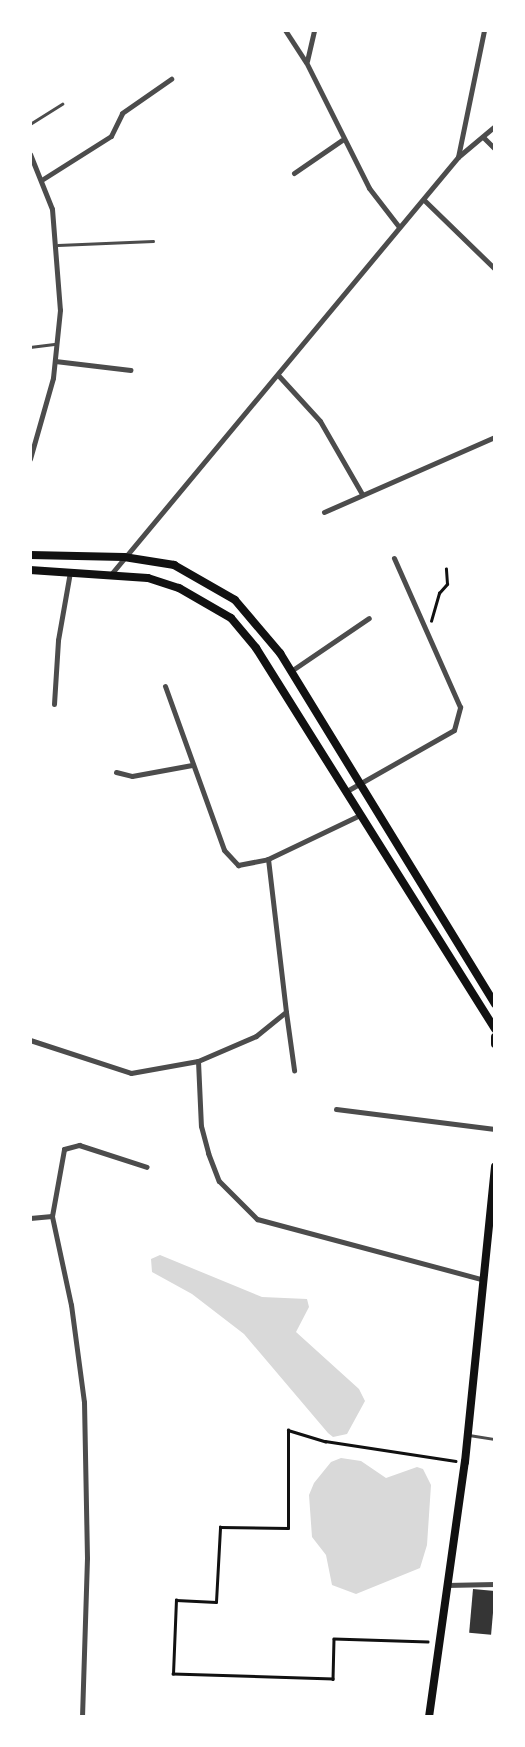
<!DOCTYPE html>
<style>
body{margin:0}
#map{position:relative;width:525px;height:1747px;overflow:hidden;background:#fff;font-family:Quicksand,sans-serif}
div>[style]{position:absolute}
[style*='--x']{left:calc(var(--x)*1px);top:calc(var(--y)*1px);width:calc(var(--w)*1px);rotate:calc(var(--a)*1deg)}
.water>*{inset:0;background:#d9d9d9}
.building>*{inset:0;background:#353535;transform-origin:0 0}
.path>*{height:2.5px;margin:-1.25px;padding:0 1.25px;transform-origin:1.25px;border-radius:1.25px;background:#111}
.service>*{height:2.5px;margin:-1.25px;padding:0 1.25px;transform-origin:1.25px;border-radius:1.25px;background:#4c4c4c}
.minor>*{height:5px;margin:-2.5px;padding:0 2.5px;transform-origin:2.5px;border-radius:2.5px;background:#4c4c4c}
.secondary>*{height:8px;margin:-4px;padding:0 4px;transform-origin:4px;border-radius:4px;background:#111}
span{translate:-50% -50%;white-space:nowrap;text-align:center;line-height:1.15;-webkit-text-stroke:5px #fff;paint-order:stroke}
.frame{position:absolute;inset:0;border:32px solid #fff;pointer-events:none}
</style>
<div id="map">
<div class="water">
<div style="clip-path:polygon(160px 1255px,262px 1297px,307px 1299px,309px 1307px,296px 1332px,359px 1389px,365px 1401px,347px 1434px,333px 1437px,328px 1433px,244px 1334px,192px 1294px,152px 1272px,151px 1259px)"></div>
<div style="clip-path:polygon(341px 1458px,361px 1461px,386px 1478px,417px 1467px,423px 1469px,431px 1485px,427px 1545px,420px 1568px,356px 1594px,332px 1585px,326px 1555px,312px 1537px,309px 1495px,314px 1483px,331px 1462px)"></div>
</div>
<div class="building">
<div style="left:473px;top:1589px;width:22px;height:44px;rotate:5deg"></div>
</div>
<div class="path">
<div style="--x:431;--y:621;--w:29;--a:-74"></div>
<div style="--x:439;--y:593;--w:12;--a:-48"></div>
<div style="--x:447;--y:584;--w:15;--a:-94"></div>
<div style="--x:428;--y:1642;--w:94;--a:-178.2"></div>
<div style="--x:334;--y:1639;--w:40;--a:91.4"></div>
<div style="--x:333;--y:1679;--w:160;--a:-178.2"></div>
<div style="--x:173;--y:1674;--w:74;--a:-87.7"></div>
<div style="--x:176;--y:1600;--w:40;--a:2.9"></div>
<div style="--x:216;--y:1602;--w:75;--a:-86.9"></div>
<div style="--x:220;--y:1527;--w:68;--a:0.8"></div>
<div style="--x:288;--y:1528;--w:98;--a:-90"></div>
<div style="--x:288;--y:1430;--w:39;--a:17"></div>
<div style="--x:325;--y:1441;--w:132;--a:8.7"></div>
</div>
<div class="service">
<div style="--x:30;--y:124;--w:38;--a:-32"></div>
<div style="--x:58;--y:245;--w:95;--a:-2.4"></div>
<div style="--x:30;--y:347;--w:26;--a:-7"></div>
<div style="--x:469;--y:1435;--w:26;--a:9"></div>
</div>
<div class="minor">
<div style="--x:285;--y:30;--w:38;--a:57"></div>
<div style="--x:306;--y:62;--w:141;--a:63.4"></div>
<div style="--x:369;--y:188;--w:49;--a:52.4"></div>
<div style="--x:307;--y:61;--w:32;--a:-77"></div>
<div style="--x:484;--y:138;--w:16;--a:45"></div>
<div style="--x:30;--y:154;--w:59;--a:68.2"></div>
<div style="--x:52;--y:209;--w:101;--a:85.5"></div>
<div style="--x:60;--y:310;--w:68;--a:95.9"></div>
<div style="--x:53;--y:378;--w:84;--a:105.9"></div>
<div style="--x:458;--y:157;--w:130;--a:-78.4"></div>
<div style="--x:294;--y:173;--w:58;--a:-34.5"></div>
<div style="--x:43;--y:179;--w:80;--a:-32.3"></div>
<div style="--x:111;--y:136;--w:25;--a:-64"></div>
<div style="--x:122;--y:113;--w:60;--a:-34.8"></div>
<div style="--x:424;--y:200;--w:99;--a:44.2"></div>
<div style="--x:55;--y:361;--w:76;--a:6.8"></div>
<div style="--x:278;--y:375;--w:62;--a:47.6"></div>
<div style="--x:320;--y:421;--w:84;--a:60.1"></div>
<div style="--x:324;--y:512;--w:187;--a:-23.7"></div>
<div style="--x:112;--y:573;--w:541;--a:-50.25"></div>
<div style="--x:458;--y:157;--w:48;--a:-40"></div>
<div style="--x:291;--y:671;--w:94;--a:-34.2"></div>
<div style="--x:165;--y:686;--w:174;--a:70.2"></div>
<div style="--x:224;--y:850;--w:21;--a:47"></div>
<div style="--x:238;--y:865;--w:31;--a:-11"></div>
<div style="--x:54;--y:704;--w:64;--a:-86.4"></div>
<div style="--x:58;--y:640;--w:69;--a:-80"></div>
<div style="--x:116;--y:772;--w:16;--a:14"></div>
<div style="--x:132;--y:776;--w:61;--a:-10.4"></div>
<div style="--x:345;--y:792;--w:125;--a:-29.6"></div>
<div style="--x:454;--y:730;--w:24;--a:-75"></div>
<div style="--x:460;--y:707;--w:163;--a:-113.9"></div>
<div style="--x:286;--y:1012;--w:59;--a:82.1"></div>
<div style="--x:30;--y:1040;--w:106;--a:18.1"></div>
<div style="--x:131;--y:1073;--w:68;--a:-10.2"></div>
<div style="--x:198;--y:1061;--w:63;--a:-23.3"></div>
<div style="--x:256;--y:1036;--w:38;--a:-39"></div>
<div style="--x:286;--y:1012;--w:154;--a:-96.7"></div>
<div style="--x:268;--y:859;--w:102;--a:-25.6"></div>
<div style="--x:198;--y:1061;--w:65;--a:87.4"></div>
<div style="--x:201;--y:1126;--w:28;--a:75"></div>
<div style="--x:208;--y:1153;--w:30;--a:69"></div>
<div style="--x:219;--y:1181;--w:54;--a:45"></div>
<div style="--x:257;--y:1219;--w:235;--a:15"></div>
<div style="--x:336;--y:1109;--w:160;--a:7.2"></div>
<div style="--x:30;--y:1218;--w:22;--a:-5"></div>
<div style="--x:446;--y:1585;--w:49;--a:-1.2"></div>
<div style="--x:82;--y:1717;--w:159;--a:-88.2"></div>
<div style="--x:87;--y:1558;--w:156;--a:-91.1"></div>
<div style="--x:84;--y:1402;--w:98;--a:-97.6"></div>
<div style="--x:71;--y:1305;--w:91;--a:-102.1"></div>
<div style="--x:52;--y:1216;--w:68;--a:-79.8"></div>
<div style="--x:64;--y:1149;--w:16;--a:-15"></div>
<div style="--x:79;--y:1145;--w:71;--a:17.9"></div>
</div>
<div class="secondary">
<div style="--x:30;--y:555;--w:94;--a:1.2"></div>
<div style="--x:124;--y:557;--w:51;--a:9.1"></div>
<div style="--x:174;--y:565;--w:70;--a:29.8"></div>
<div style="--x:235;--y:600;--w:70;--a:49.7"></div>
<div style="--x:280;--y:653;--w:412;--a:58.5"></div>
<div style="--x:30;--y:570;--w:118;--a:3.9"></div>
<div style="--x:148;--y:578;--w:33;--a:18"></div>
<div style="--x:179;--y:588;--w:60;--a:30"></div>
<div style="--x:231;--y:618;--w:39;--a:50"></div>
<div style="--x:256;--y:648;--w:450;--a:57.9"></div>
<div style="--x:495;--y:1037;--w:7;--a:90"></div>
<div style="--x:429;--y:1717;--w:258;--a:-82"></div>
<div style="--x:465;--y:1462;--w:297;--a:-84.2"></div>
</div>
<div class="frame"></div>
</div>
